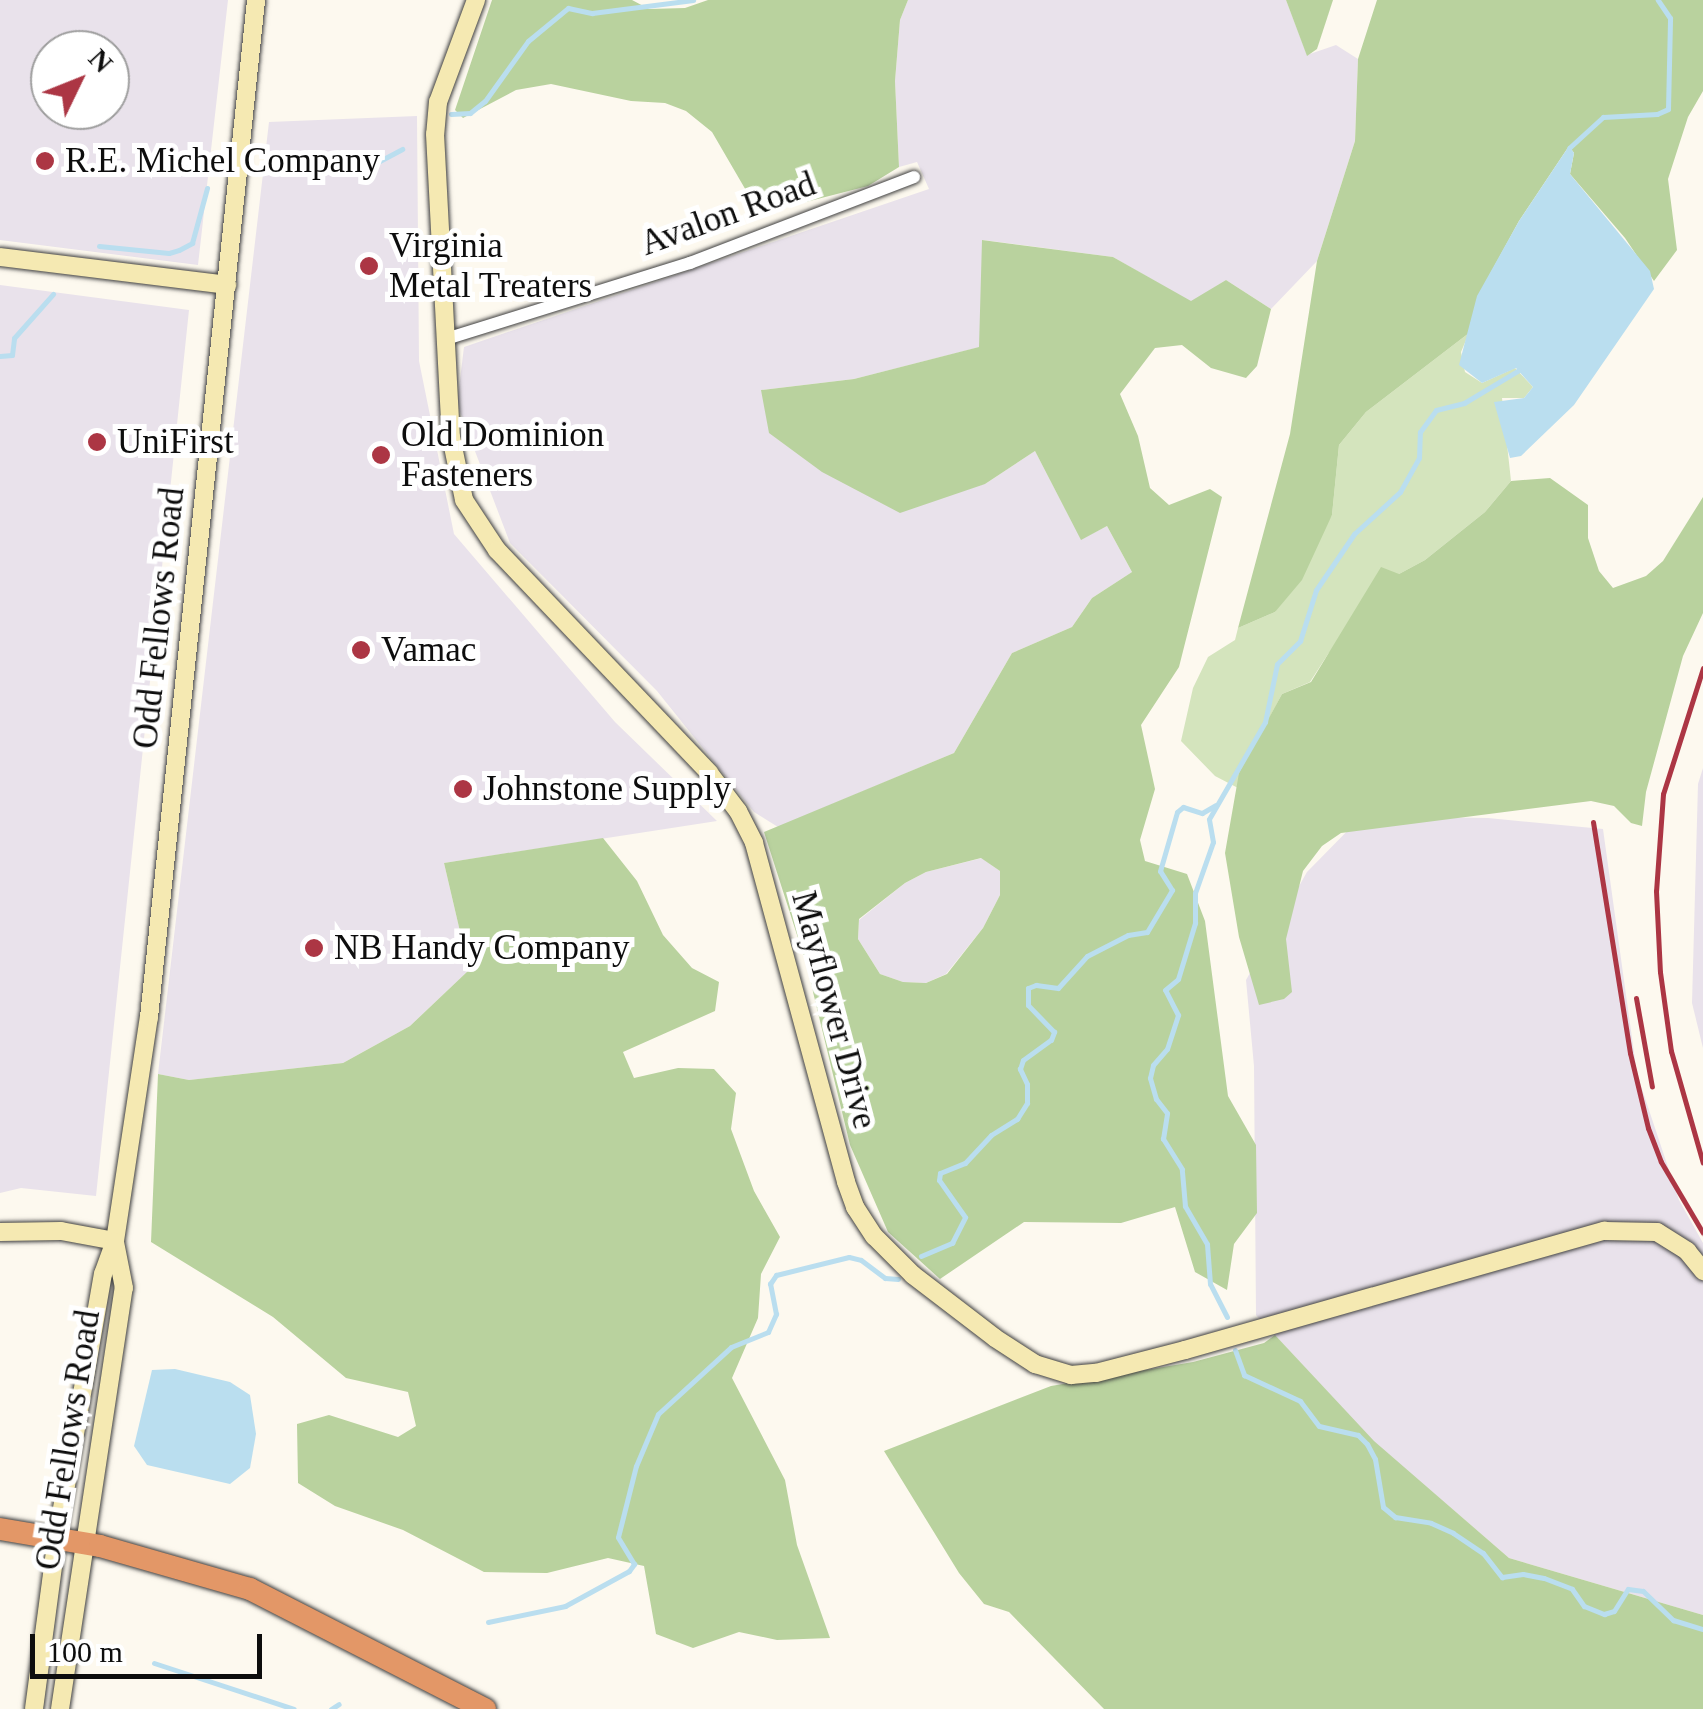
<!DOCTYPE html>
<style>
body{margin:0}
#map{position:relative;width:1703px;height:1709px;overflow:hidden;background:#fdf9ef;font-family:"Times New Roman",serif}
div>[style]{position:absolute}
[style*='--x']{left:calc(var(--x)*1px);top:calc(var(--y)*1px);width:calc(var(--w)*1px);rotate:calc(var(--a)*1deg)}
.industrial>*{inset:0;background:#e9e2eb}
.green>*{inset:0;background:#d4e4bd}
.forest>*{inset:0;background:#b9d29e}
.water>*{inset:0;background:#badeef}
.stream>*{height:5px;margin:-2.5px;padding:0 2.5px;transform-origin:2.5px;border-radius:2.5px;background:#badeef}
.roads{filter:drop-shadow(0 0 2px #404040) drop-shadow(0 0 2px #404040)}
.street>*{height:12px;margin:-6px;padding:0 6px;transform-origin:6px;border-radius:6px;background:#fff}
.secondary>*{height:18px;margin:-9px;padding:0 9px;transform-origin:9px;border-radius:9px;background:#f5e9b2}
.highway>*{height:22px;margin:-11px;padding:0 11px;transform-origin:11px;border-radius:11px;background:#e39767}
.rail>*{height:5px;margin:-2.5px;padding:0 2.5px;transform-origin:2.5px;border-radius:2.5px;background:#ac3644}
.dots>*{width:28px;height:28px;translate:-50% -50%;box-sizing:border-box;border:5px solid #fff;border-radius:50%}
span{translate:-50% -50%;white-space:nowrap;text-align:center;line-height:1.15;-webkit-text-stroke:10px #fff;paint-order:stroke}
.poi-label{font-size:35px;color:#0d0d0d}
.left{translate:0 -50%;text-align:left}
.street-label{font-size:35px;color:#0d0d0d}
.north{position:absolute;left:30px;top:30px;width:100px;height:100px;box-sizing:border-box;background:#fff;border:2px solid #9e9e9e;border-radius:50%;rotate:47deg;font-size:28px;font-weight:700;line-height:40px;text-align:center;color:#0d0d0d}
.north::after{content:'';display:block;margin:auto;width:35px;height:45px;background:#ac3644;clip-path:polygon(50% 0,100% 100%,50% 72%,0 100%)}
.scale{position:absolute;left:30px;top:1634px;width:232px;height:45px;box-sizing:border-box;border:5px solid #0d0d0d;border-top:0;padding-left:12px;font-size:30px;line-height:35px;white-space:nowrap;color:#0d0d0d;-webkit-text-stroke:8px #fff;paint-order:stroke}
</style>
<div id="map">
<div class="industrial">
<div style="clip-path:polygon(evenodd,0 0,228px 0,198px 265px,0 240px,0 0,50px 50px,110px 50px,110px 110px,50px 110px,50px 50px)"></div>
<div style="clip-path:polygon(908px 0,1286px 0,1307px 55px,1336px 45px,1358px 59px,1355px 141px,1317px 261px,1271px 309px,1226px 280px,1191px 302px,1113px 257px,983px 240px,980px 347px,854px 379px,762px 390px,985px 484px,1035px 451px,1081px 539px,1107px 526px,1132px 572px,1092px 598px,1072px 627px,1012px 653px,954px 753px,778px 827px,754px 812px,657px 691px,510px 543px,457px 404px,464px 347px,929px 189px,917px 162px,899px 167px,895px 81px,900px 20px)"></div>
<div style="clip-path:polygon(417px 116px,419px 361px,454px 534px,615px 722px,717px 821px,444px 863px,469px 970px,410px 1026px,343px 1063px,189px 1080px,158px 1074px,269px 122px)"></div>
<div style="clip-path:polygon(0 285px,189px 310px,96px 1196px,21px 1188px,0 1193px)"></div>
<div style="clip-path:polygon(1703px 768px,1703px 1048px,1692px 1003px,1698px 784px)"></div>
<div style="clip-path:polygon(1362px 816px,1488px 818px,1603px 829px,1637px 1074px,1679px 1200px,1703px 1243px,1703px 1615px,1509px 1558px,1373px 1441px,1256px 1315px,1254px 1066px,1246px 980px,1307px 872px)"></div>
<div style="clip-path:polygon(982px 858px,1000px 871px,1000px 895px,983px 928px,946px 974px,926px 983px,903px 982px,880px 974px,858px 939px,859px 920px,905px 883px,926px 872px)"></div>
</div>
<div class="green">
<div style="clip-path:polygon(1469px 333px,1461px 352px,1465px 372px,1482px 383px,1515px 368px,1533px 387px,1524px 398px,1502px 398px,1511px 481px,1485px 512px,1425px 560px,1399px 574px,1328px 654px,1310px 682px,1282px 694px,1240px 773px,1238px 788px,1215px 776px,1181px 741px,1193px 688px,1208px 657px,1235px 640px,1238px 628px,1275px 612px,1332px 515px,1339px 445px,1366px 412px)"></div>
</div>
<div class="forest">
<div style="clip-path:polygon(492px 0,632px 0,649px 9px,685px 8px,708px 0,908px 0,900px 20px,895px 81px,899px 167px,868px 186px,767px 212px,751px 199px,712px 132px,686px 111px,665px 103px,631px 101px,551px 84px,516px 90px,463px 118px,455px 110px)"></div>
<div style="clip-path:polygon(1286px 0,1333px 0,1317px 49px,1307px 56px)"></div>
<div style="clip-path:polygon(1377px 0,1703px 0,1703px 91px,1688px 117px,1668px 179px,1677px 250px,1654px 281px,1625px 238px,1570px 174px,1574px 153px,1569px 146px,1519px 221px,1478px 296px,1469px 333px,1366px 412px,1339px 445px,1332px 515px,1302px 580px,1275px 612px,1238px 628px,1290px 434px,1317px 261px,1355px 141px,1358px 59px)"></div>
<div style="clip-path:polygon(evenodd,982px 240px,1113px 257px,1191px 301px,1226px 280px,1271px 309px,1257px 366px,1246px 378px,1211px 368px,1182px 345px,1155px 348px,1120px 394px,1138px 436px,1150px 488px,1169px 505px,1210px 489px,1222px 497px,1179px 667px,1141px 725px,1155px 789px,1140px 840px,1145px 861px,1187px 874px,1205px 921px,1228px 1096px,1256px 1145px,1257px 1213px,1234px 1244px,1227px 1290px,1195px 1272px,1175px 1207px,1121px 1223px,1024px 1222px,940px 1279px,888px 1232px,850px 1145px,806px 963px,764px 832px,954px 753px,1012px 653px,1072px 627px,1092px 598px,1132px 572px,1107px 526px,1081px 540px,1035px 451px,985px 484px,900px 513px,822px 472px,769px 433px,761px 390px,854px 379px,979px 347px,982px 240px,981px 858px,1000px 871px,1000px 895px,983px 928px,947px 974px,926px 983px,903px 982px,880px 974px,858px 939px,859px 919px,905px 883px,926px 872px,981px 858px)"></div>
<div style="clip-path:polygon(1550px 478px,1588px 505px,1588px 538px,1599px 571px,1613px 588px,1646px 576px,1663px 561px,1703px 497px,1703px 613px,1683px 656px,1646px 792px,1642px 826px,1631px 823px,1614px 806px,1591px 801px,1341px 833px,1322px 846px,1303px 871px,1286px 939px,1292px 992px,1284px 999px,1259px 1005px,1239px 937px,1225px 853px,1239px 773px,1282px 694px,1311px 682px,1381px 567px,1399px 574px,1425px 560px,1485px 512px,1511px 481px)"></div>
<div style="clip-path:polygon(603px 838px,637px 881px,663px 935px,692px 968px,719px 982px,715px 1011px,623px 1052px,634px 1078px,678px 1068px,714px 1069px,736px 1093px,731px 1129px,754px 1191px,780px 1237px,761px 1274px,758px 1318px,732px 1378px,785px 1480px,797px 1545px,830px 1638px,777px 1640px,739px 1632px,693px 1648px,656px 1634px,644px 1566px,608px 1558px,547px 1573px,484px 1572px,403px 1530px,335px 1506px,298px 1483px,297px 1424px,329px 1415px,398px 1437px,416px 1426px,408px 1392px,346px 1378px,273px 1317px,151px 1242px,158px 1074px,189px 1080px,343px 1063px,410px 1026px,469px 970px,444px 863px)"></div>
<div style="clip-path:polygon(1275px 1335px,1374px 1441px,1509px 1558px,1703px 1615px,1703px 1709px,1104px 1709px,1009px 1612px,984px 1604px,959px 1573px,884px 1451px,1051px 1386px,1193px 1362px,1264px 1343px)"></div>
</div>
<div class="water">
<div style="clip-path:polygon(1569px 146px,1574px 153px,1570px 174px,1650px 271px,1654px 289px,1574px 405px,1521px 456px,1510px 458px,1494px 402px,1524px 398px,1533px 387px,1516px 368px,1482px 383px,1459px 365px,1477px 296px,1519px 221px)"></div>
<div style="clip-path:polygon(175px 1369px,230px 1382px,250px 1395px,256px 1434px,250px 1468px,230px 1484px,147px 1465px,134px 1446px,152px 1370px)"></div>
</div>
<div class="stream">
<div style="--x:451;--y:114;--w:19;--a:-3"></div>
<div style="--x:470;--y:113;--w:19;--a:-39"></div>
<div style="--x:485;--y:101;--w:74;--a:-54.4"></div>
<div style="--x:528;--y:41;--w:52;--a:-39.5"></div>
<div style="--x:568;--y:8;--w:25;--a:12"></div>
<div style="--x:592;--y:13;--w:102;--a:-7.3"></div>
<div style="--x:1569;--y:148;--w:46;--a:-42.4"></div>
<div style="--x:1603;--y:117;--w:54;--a:-3.2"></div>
<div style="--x:1657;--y:114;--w:12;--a:-24"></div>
<div style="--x:1668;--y:109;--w:91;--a:-88.7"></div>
<div style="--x:1670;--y:18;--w:22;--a:-124"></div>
<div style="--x:284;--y:172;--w:90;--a:-5.1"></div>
<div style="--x:374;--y:164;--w:32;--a:-28"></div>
<div style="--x:99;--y:246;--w:70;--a:5.7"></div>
<div style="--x:169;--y:253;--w:10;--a:-17"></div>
<div style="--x:179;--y:250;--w:15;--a:-28"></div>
<div style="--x:192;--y:243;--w:57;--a:-74.7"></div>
<div style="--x:0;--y:356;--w:12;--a:-5"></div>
<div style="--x:12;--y:355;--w:17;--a:-83"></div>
<div style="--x:14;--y:338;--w:59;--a:-48.4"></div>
<div style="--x:921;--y:1256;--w:34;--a:-23"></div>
<div style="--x:952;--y:1243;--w:29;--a:-63"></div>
<div style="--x:965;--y:1217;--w:45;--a:-125.1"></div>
<div style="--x:939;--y:1180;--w:7;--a:-82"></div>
<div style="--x:940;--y:1173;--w:27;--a:-22"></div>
<div style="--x:965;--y:1163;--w:38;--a:-47"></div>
<div style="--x:991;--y:1135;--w:31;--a:-32"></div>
<div style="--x:1017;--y:1119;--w:19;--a:-58"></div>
<div style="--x:1027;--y:1103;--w:19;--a:-90"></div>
<div style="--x:1027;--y:1084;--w:17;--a:-115"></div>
<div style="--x:1020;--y:1069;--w:9;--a:-72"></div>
<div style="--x:1023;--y:1060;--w:34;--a:-36"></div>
<div style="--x:1051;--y:1040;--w:9;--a:-69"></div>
<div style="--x:1054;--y:1032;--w:37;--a:-134"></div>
<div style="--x:1028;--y:1005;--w:17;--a:-90"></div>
<div style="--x:1028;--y:988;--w:9;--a:-21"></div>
<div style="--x:1036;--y:985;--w:22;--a:8"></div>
<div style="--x:1058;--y:988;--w:43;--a:-47.8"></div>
<div style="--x:1087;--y:956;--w:46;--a:-27.1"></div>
<div style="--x:1128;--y:935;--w:19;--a:-9"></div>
<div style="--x:1147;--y:932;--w:49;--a:-59.2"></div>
<div style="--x:1172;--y:890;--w:22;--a:-122"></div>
<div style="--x:1160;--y:871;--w:61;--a:-73.9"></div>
<div style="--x:1177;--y:812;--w:8;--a:-40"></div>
<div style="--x:1183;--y:807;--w:20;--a:18"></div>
<div style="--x:1202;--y:813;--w:16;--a:-30"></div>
<div style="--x:1227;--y:1317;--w:37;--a:-117"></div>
<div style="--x:1210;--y:1284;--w:40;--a:-94.3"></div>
<div style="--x:1207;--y:1244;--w:44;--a:-120.1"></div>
<div style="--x:1185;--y:1206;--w:37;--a:-95"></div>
<div style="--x:1182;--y:1169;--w:36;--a:-122"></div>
<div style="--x:1163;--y:1139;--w:26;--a:-81"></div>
<div style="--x:1167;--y:1113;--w:18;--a:-128"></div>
<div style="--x:1156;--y:1099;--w:22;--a:-106"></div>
<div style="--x:1150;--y:1078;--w:13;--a:-77"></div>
<div style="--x:1153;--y:1065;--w:21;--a:-49"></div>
<div style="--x:1167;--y:1049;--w:36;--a:-72"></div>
<div style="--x:1178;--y:1015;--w:28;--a:-117"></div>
<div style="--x:1165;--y:990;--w:17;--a:-40"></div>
<div style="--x:1178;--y:979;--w:59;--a:-73.1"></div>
<div style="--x:1195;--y:923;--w:30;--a:-90"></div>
<div style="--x:1195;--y:893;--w:54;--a:-70.6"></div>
<div style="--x:1213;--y:842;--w:23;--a:-100"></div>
<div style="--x:1209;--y:819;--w:112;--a:-60"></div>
<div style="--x:1265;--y:722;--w:59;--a:-78.3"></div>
<div style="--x:1277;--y:664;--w:33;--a:-45"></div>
<div style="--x:1300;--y:641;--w:53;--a:-72.6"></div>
<div style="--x:1316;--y:590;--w:68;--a:-55.8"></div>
<div style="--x:1354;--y:534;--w:62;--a:-42.4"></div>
<div style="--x:1400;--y:492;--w:39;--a:-61"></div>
<div style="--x:1419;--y:458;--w:26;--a:-88"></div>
<div style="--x:1420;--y:432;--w:27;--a:-54"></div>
<div style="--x:1436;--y:410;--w:29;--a:-14"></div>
<div style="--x:1464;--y:403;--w:64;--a:-31"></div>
<div style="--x:1235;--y:1350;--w:27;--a:70"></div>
<div style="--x:1244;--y:1375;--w:62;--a:24.9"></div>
<div style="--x:1300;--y:1401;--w:31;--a:53"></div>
<div style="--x:1319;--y:1426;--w:40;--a:13"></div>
<div style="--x:1358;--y:1435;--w:13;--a:45"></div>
<div style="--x:1367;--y:1444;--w:17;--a:62"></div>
<div style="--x:1375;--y:1459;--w:49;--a:80.5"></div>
<div style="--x:1383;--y:1507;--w:16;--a:40"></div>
<div style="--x:1395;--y:1517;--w:36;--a:9"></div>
<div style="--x:1431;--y:1523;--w:24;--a:24"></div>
<div style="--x:1453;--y:1533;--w:36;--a:34"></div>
<div style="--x:1483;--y:1553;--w:31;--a:52"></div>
<div style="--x:1502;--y:1577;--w:21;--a:-8"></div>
<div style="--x:1523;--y:1574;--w:21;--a:11"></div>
<div style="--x:1544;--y:1578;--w:30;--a:21"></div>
<div style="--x:1572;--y:1589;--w:21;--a:55"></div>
<div style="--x:1584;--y:1606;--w:22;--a:22"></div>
<div style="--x:1604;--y:1614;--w:10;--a:-17"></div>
<div style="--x:1614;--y:1611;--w:26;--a:-58"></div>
<div style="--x:1628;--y:1589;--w:15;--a:8"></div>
<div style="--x:1643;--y:1591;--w:42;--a:44"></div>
<div style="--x:1673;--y:1620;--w:31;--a:17"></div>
<div style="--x:488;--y:1622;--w:79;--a:-11.7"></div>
<div style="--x:565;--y:1606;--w:73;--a:-28.7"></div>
<div style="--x:629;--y:1571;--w:9;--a:-54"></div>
<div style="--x:634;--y:1564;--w:31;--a:-121"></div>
<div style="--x:618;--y:1537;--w:73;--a:-75.8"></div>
<div style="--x:636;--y:1466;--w:56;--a:-67.1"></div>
<div style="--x:658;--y:1414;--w:99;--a:-42.5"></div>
<div style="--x:731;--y:1347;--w:40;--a:-22"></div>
<div style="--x:768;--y:1332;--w:20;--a:-66"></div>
<div style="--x:776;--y:1314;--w:31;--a:-101"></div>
<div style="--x:770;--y:1284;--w:11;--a:-56"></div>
<div style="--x:776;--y:1275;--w:75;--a:-13.9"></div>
<div style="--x:849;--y:1257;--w:12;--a:14"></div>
<div style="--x:861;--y:1260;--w:30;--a:37"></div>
<div style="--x:885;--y:1278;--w:13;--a:4"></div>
<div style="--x:154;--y:1663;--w:147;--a:18.2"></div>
<div style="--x:331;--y:1709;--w:9;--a:-32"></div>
</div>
<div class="roads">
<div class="street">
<div style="--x:446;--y:339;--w:256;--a:-17.3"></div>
<div style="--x:690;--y:263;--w:240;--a:-21"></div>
</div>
<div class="secondary">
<div style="--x:476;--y:0;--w:109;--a:110.4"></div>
<div style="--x:438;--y:102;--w:32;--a:95"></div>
<div style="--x:435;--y:134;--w:303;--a:87"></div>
<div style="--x:451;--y:437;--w:64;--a:78.3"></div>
<div style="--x:464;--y:500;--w:60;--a:56.6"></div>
<div style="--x:497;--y:550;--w:308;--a:46.4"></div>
<div style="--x:709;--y:773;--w:48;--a:52.7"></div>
<div style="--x:738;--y:811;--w:36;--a:63"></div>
<div style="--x:754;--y:843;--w:351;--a:74.8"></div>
<div style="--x:846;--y:1182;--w:27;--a:70"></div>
<div style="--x:855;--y:1207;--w:35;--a:57"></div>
<div style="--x:874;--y:1236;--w:55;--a:45"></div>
<div style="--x:913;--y:1275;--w:103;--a:37.5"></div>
<div style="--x:995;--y:1338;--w:48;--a:33"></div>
<div style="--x:1035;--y:1364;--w:38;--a:17"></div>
<div style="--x:1071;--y:1375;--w:25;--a:-5"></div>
<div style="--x:1096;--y:1373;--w:92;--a:-14.5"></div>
<div style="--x:1185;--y:1350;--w:436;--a:-15.9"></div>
<div style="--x:1604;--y:1231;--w:53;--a:1.1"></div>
<div style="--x:1657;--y:1232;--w:36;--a:32"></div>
<div style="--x:1687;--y:1251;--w:26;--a:51"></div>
<div style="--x:0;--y:257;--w:229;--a:7"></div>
<div style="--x:0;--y:1232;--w:61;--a:-0.9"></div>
<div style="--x:61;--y:1231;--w:55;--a:10.5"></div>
<div style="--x:34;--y:1709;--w:174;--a:-82.4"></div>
<div style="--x:57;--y:1537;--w:267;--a:-80.1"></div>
<div style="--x:103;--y:1274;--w:35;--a:-70"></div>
<div style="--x:115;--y:1241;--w:227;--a:-81.4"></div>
<div style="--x:149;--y:1017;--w:1023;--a:-83.99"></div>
<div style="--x:60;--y:1709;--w:426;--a:-81.4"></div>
<div style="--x:124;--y:1288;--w:47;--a:-101.1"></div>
</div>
<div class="highway">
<div style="--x:0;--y:1529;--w:101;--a:9.6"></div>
<div style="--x:100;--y:1546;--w:156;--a:16"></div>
<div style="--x:250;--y:1589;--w:264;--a:27.1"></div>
</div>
</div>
<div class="rail">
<div style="--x:1703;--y:668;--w:132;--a:107.6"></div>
<div style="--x:1663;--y:794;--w:97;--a:94.1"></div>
<div style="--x:1656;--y:891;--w:81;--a:87.2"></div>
<div style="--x:1660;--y:972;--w:80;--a:82.1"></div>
<div style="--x:1671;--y:1051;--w:116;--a:74.1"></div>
<div style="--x:1593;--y:822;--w:234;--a:80.9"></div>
<div style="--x:1630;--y:1053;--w:77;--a:76.5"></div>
<div style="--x:1648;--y:1128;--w:36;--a:69"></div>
<div style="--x:1661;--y:1162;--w:82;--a:59.4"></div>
<div style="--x:1636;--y:998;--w:90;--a:79.8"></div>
</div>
<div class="dots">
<div style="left:45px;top:161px;background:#ac3644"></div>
<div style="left:369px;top:266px;background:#ac3644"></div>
<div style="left:97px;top:442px;background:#ac3644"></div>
<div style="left:381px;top:455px;background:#ac3644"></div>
<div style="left:361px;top:650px;background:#ac3644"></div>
<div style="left:463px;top:789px;background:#ac3644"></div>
<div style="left:314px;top:948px;background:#ac3644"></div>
</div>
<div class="poi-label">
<span class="left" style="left:65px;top:161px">R.E. Michel Company</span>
<span class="left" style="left:389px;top:266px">Virginia<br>Metal Treaters</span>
<span class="left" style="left:401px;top:455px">Old Dominion<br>Fasteners</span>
<span class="left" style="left:117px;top:442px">UniFirst</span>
<span class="left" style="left:381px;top:650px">Vamac</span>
<span class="left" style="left:483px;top:789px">Johnstone Supply</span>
<span class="left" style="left:334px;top:948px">NB Handy Company</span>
</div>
<div class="street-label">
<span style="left:728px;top:214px;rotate:-20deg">Avalon Road</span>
<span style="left:159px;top:618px;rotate:-84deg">Odd Fellows Road</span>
<span style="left:834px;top:1010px;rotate:75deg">Mayflower Drive</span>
<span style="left:68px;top:1440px;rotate:-81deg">Odd Fellows Road</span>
</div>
<div class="north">N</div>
<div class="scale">100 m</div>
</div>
